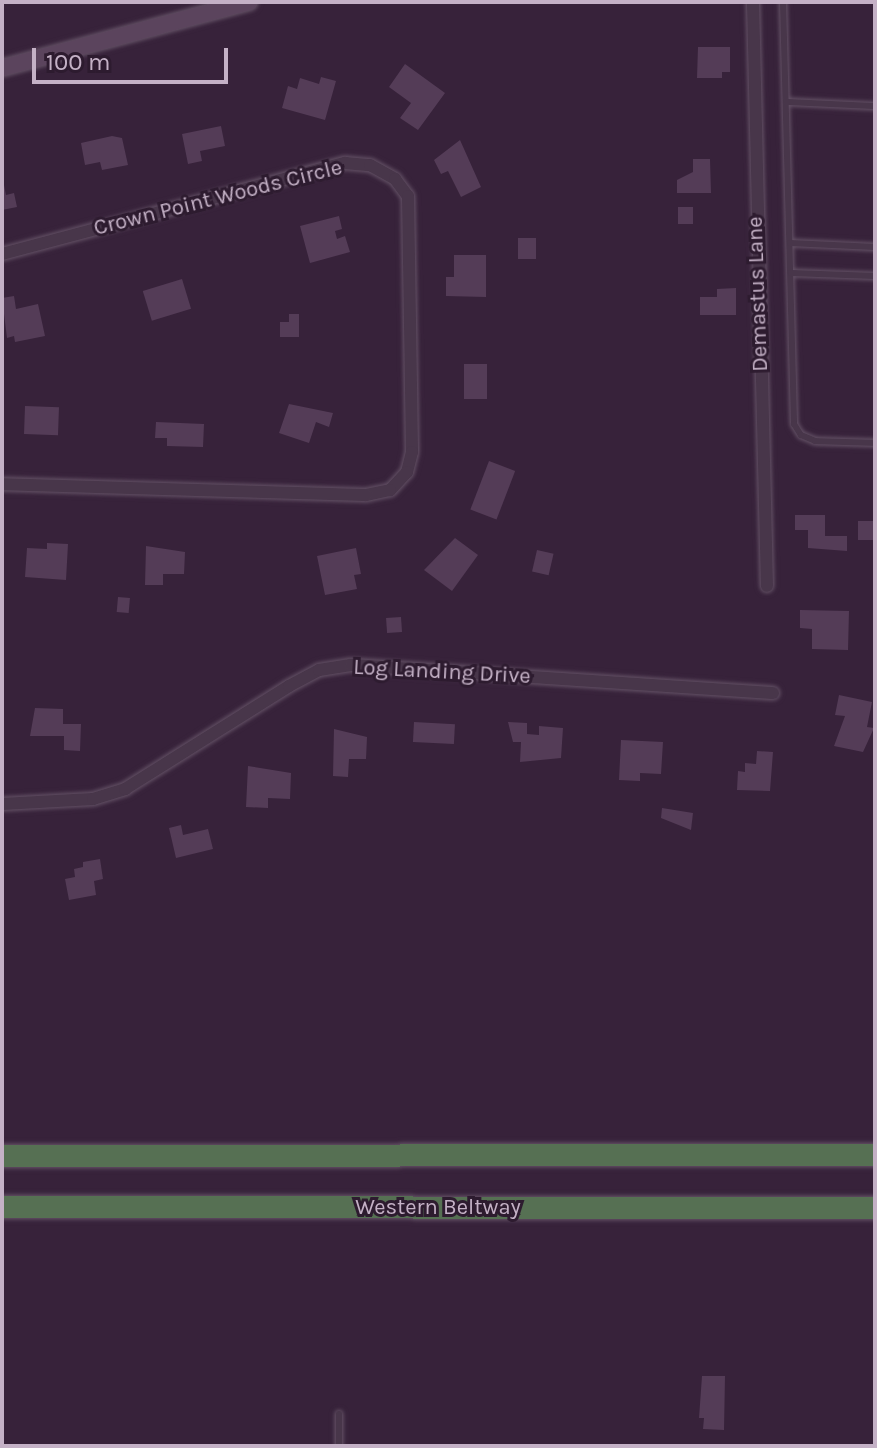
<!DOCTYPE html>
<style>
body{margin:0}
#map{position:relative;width:877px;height:1448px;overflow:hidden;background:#37223a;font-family:Karla,sans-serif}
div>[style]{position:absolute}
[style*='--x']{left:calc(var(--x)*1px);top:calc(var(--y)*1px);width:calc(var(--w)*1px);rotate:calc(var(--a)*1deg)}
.building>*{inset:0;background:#543c57;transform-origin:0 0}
.roads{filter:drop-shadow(0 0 2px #635165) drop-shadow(0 0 2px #635165)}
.lane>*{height:6px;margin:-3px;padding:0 3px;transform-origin:3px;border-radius:3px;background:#48364a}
.street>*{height:12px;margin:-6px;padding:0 6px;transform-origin:6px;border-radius:6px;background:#48364a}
.secondary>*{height:16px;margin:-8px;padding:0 8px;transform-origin:8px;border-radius:8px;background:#5b445d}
.highway>*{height:22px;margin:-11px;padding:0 11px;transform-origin:11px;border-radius:11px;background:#567053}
span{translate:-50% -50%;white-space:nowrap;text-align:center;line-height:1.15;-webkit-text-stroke:6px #2d1b2f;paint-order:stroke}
.street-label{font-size:22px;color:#c4b1c6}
.frame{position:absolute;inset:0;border:4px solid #c4b1c6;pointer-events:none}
.scale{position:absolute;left:32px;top:48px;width:196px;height:36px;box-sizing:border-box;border:4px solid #c4b1c6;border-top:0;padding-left:10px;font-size:24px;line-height:28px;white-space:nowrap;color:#c4b1c6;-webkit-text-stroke:6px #2d1b2f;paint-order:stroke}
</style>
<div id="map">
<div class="building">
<div style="clip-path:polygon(698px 47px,730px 47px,730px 72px,722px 72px,722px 78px,697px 78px)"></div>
<div style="clip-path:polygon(405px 64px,445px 93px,418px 130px,400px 118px,411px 103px,389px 87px)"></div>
<div style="clip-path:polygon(321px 77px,336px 81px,325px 120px,282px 108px,288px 86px,297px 89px,300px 78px,319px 84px)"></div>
<div style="clip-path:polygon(221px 126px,225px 146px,200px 151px,202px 161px,188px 164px,182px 134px)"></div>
<div style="clip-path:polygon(112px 136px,122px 138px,128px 165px,102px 170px,100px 162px,85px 165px,81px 143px)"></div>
<div style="clip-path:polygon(460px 140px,481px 187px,461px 197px,448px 171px,441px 174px,434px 160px)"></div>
<div style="clip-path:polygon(693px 159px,710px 159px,711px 193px,677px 193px,677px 180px,693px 172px)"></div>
<div style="clip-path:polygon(3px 180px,6px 195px,14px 193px,17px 207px,2px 210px)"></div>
<div style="left:678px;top:207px;width:15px;height:17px"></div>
<div style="clip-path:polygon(339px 216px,342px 229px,335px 231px,337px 239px,345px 236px,350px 252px,310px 263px,300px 226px)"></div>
<div style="left:518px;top:238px;width:18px;height:21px"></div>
<div style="clip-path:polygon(454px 255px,486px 255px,486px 297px,446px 296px,446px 277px,454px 277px)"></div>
<div style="left:182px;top:279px;width:31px;height:41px;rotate:73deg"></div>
<div style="clip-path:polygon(736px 288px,736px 315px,700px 315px,700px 297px,717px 297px,717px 289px)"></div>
<div style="clip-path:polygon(14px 296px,16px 309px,38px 304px,45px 336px,15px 342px,14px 336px,7px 338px,2px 298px)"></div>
<div style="clip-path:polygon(289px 314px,299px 314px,299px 337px,280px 337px,280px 322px,289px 322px)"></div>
<div style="left:464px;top:364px;width:23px;height:35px"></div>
<div style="clip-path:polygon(289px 404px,333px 413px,329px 427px,316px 422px,309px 443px,279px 433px)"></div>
<div style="left:25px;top:406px;width:34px;height:28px;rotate:2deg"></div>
<div style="clip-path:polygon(156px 422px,204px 424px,203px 447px,167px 446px,167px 438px,155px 438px)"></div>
<div style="left:489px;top:461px;width:28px;height:52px;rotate:21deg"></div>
<div style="clip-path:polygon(795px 515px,825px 515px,825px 536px,847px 536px,847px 551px,808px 548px,808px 530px,795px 530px)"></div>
<div style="left:858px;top:521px;width:17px;height:19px"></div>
<div style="clip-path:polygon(455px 538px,478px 555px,452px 591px,424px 570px)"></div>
<div style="clip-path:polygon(47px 543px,68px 544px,66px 580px,25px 577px,27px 548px,47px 549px)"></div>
<div style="clip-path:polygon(146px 546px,185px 552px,184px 574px,163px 574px,163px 585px,145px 585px)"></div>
<div style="clip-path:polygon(356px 548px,361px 574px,354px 575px,357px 589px,325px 595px,317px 556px)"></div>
<div style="left:537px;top:550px;width:17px;height:22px;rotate:13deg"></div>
<div style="left:118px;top:597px;width:12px;height:15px;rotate:5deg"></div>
<div style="clip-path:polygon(800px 610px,849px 611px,848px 650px,812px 649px,812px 629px,800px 628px)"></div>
<div style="left:401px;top:617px;width:15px;height:15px;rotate:86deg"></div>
<div style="clip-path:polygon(839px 695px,872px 702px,867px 727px,874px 728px,863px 752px,834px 746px,845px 716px,835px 715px)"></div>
<div style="clip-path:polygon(35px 708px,63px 709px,63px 724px,81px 724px,80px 751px,64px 750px,64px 736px,30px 736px)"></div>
<div style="left:414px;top:722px;width:41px;height:20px;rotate:3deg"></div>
<div style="clip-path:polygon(508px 722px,527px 723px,527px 734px,539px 735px,539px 726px,563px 728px,561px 758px,520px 762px,521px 742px,513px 742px)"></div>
<div style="clip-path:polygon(334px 729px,367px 737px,366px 759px,349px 759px,348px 777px,333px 776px)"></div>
<div style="clip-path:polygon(621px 740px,663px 742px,661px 774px,640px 773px,640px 781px,619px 780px)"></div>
<div style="clip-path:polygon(757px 751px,773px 752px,770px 791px,737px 790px,738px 771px,745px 772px,745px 763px,756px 764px)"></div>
<div style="clip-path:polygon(248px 766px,291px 773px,290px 799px,268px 798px,268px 808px,246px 807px)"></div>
<div style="clip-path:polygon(662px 808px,693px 813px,691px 830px,661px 818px)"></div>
<div style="clip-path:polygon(181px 825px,183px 835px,208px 829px,213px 849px,176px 858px,169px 828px)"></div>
<div style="clip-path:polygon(100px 859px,103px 879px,94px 881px,96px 895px,69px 900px,65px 879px,75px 877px,74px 869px,83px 867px,83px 862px)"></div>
<div style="clip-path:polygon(702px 1376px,725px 1376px,724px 1430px,703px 1429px,704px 1418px,699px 1418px)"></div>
</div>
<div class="roads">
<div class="lane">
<div style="--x:783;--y:2;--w:422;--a:88.5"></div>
<div style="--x:794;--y:424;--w:13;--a:58"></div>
<div style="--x:801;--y:435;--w:15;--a:23"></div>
<div style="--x:815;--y:441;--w:60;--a:1.9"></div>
<div style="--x:786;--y:102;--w:89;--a:2.6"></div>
<div style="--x:790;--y:243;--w:85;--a:2.7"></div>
<div style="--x:791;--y:273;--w:84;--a:2"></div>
<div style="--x:339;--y:1446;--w:32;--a:-90"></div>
</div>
<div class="street">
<div style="--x:753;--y:2;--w:584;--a:88.63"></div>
<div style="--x:2;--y:254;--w:355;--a:-14.9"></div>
<div style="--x:345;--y:163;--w:25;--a:5"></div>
<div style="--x:370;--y:165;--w:29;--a:29"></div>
<div style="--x:395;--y:179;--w:21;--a:53"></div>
<div style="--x:408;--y:196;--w:256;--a:89.1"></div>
<div style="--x:412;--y:452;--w:21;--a:104"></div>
<div style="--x:407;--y:472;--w:25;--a:133"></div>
<div style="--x:390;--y:490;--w:25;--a:168"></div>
<div style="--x:366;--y:495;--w:364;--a:-178.3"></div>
<div style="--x:2;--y:804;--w:91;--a:-3.1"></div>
<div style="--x:93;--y:799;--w:34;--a:-17"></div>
<div style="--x:125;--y:789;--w:194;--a:-32.1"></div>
<div style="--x:289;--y:686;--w:34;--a:-28"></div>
<div style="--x:319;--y:670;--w:32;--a:-9"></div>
<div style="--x:351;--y:665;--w:423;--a:3.8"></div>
</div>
<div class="secondary">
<div style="--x:2;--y:68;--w:256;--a:-15"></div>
</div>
<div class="highway">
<div style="--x:2;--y:1156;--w:873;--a:-0.07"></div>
<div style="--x:2;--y:1207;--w:873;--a:0.07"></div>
</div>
</div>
<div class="street-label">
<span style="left:218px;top:198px;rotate:-14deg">Crown Point Woods Circle</span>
<span style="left:758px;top:294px;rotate:-92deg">Demastus Lane</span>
<span style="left:442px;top:672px;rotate:3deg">Log Landing Drive</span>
<span style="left:438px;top:1208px">Western Beltway</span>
</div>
<div class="frame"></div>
<div class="scale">100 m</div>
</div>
